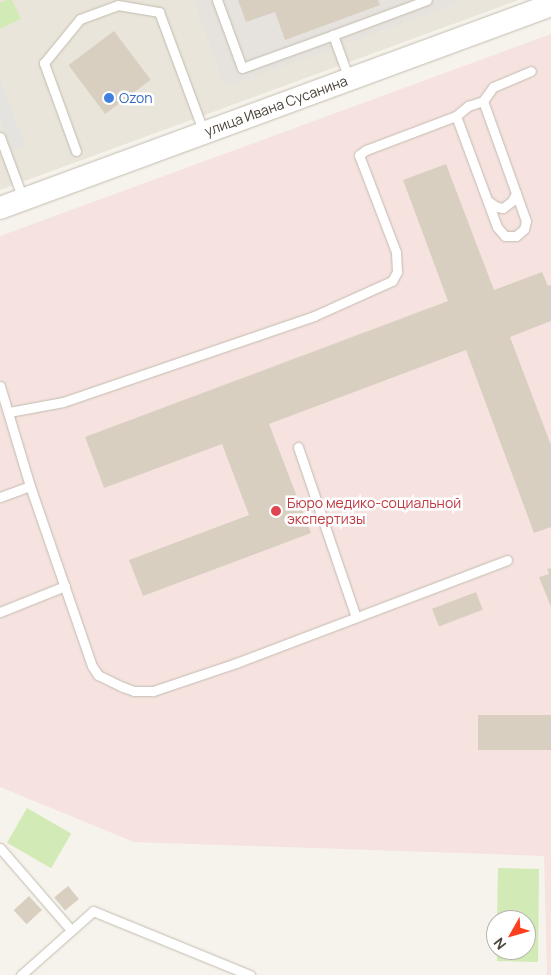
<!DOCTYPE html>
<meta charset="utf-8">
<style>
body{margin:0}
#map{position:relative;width:551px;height:975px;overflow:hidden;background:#f6f3ec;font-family:Manrope,sans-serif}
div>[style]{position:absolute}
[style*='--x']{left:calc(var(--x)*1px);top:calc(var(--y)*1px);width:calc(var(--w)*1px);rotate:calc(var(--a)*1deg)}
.residential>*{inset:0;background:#eae5da}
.industrial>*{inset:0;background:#e6e2dd}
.medical>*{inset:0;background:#f6e3e0}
.green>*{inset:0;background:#d2eab5;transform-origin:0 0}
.parking>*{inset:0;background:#e5e3e0}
.building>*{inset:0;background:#d8cfc1;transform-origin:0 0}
.roads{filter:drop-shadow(0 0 1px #c2bbae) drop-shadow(0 0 1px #c2bbae)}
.service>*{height:9px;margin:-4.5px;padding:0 4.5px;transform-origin:4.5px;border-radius:4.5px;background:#fff}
.tertiary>*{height:22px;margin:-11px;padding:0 11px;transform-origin:11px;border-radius:11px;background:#fff}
.dots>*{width:14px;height:14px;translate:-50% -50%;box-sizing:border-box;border:2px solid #fff;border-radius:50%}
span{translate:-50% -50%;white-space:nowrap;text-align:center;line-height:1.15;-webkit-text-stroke:5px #fff;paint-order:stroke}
.shop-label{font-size:14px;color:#366cbe}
.left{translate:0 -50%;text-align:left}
.street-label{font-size:14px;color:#4b4439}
.health-label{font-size:14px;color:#be3a42}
.north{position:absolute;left:486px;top:910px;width:50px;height:50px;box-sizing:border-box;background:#fff;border:1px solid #b7b4b0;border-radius:50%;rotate:232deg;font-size:14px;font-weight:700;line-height:20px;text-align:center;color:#4b4439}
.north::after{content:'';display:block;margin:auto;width:18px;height:22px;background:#fc3f1d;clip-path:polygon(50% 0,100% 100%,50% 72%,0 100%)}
</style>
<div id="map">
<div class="residential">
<div style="clip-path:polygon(0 0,519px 0,0 190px)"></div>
</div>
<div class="industrial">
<div style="clip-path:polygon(194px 0,455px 0,456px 4px,225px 87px)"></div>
</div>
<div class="medical">
<div style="clip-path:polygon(551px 34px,551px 975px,547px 975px,544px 856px,134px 842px,0 787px,0 236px)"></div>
</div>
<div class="green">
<div style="clip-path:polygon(7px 0,12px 0,21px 19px,0 29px,0 3px)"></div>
<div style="left:27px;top:808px;width:51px;height:40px;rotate:30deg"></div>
<div style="clip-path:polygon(498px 868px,539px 869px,538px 962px,497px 961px,497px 950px,526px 950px,526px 920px,497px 920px)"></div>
</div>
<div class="parking">
<div style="clip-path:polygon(0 79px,25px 145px,11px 150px,0 120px)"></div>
</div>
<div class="building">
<div style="clip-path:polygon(238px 0,378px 0,380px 5px,285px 40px,275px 12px,246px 22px)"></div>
<div style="left:114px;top:31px;width:61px;height:57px;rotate:53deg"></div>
<div style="clip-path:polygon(446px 164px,494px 290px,542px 272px,548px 286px,551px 285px,551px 321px,510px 337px,551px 445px,551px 527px,534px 533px,466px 350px,269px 424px,311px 533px,143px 596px,129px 560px,249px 515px,222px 444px,104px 488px,85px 437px,448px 301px,403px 180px)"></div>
<div style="clip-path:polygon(551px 568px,551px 607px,539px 577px,549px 574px,547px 569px)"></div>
<div style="left:476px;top:592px;width:19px;height:47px;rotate:69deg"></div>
<div style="left:551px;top:715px;width:35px;height:73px;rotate:90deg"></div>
<div style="left:68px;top:886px;width:17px;height:18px;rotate:50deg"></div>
<div style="left:29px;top:896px;width:19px;height:21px;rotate:47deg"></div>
</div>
<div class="roads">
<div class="service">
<div style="--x:217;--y:0;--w:72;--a:69.8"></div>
<div style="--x:242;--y:68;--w:97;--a:-19.9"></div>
<div style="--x:349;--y:79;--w:47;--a:-110"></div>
<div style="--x:333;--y:35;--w:100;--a:-20.4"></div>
<div style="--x:456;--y:116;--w:118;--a:69.7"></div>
<div style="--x:497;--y:227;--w:12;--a:48"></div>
<div style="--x:505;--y:236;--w:11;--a:0"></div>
<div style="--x:516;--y:236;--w:11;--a:-41"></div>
<div style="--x:524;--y:229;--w:8;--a:-76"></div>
<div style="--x:526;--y:221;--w:127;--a:-109.7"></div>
<div style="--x:0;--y:137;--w:66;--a:69.6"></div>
<div style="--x:76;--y:151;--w:94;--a:-110"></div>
<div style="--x:44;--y:63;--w:57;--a:-50.7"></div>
<div style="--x:80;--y:19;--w:40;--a:-20.2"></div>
<div style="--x:118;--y:5;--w:42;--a:9.7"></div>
<div style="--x:159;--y:12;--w:129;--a:69.6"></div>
<div style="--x:488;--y:201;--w:11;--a:34"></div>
<div style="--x:497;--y:207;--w:6;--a:9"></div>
<div style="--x:503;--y:208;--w:11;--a:-38"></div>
<div style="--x:512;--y:201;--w:9;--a:-63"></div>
<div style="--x:0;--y:386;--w:104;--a:73.3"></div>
<div style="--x:30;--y:486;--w:190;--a:71"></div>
<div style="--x:92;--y:666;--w:11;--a:56"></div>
<div style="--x:98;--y:675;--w:28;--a:26"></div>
<div style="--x:123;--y:687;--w:12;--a:20"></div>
<div style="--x:134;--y:691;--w:19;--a:0"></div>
<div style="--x:153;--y:691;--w:88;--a:-18.6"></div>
<div style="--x:236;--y:663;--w:290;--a:-20.8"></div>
<div style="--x:9;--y:412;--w:55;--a:-10.5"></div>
<div style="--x:63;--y:402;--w:265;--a:-18.9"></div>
<div style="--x:314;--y:316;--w:85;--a:-24.2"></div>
<div style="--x:392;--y:281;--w:10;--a:-61"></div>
<div style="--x:397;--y:272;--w:20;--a:-93"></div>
<div style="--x:396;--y:252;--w:104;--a:-110.9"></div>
<div style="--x:359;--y:155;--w:9;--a:-36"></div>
<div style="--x:366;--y:150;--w:96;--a:-20.7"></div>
<div style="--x:456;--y:116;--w:16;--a:-40"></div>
<div style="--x:468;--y:106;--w:16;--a:-18"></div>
<div style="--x:483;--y:101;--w:17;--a:-54"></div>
<div style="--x:493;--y:87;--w:41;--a:-22.8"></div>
<div style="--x:298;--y:447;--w:180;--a:71.2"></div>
<div style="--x:0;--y:497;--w:32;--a:-20"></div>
<div style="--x:0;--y:612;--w:70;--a:-21.8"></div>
<div style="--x:0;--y:848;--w:108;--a:49.1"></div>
<div style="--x:21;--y:975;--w:96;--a:-41.6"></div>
<div style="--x:93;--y:911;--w:170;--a:22.2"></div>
</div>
<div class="tertiary">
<div style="--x:0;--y:208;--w:587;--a:-20.22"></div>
</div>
</div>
<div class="dots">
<div style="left:109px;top:98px;background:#3f7fe0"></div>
<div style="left:276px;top:511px;background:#e0444e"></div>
</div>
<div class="shop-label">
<span class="left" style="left:119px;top:98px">Ozon</span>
</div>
<div class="street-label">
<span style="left:276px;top:106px;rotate:-20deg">улица Ивана Сусанина</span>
</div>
<div class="health-label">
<span class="left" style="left:287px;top:511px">Бюро медико-социальной<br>экспертизы</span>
</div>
<div class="north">N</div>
</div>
